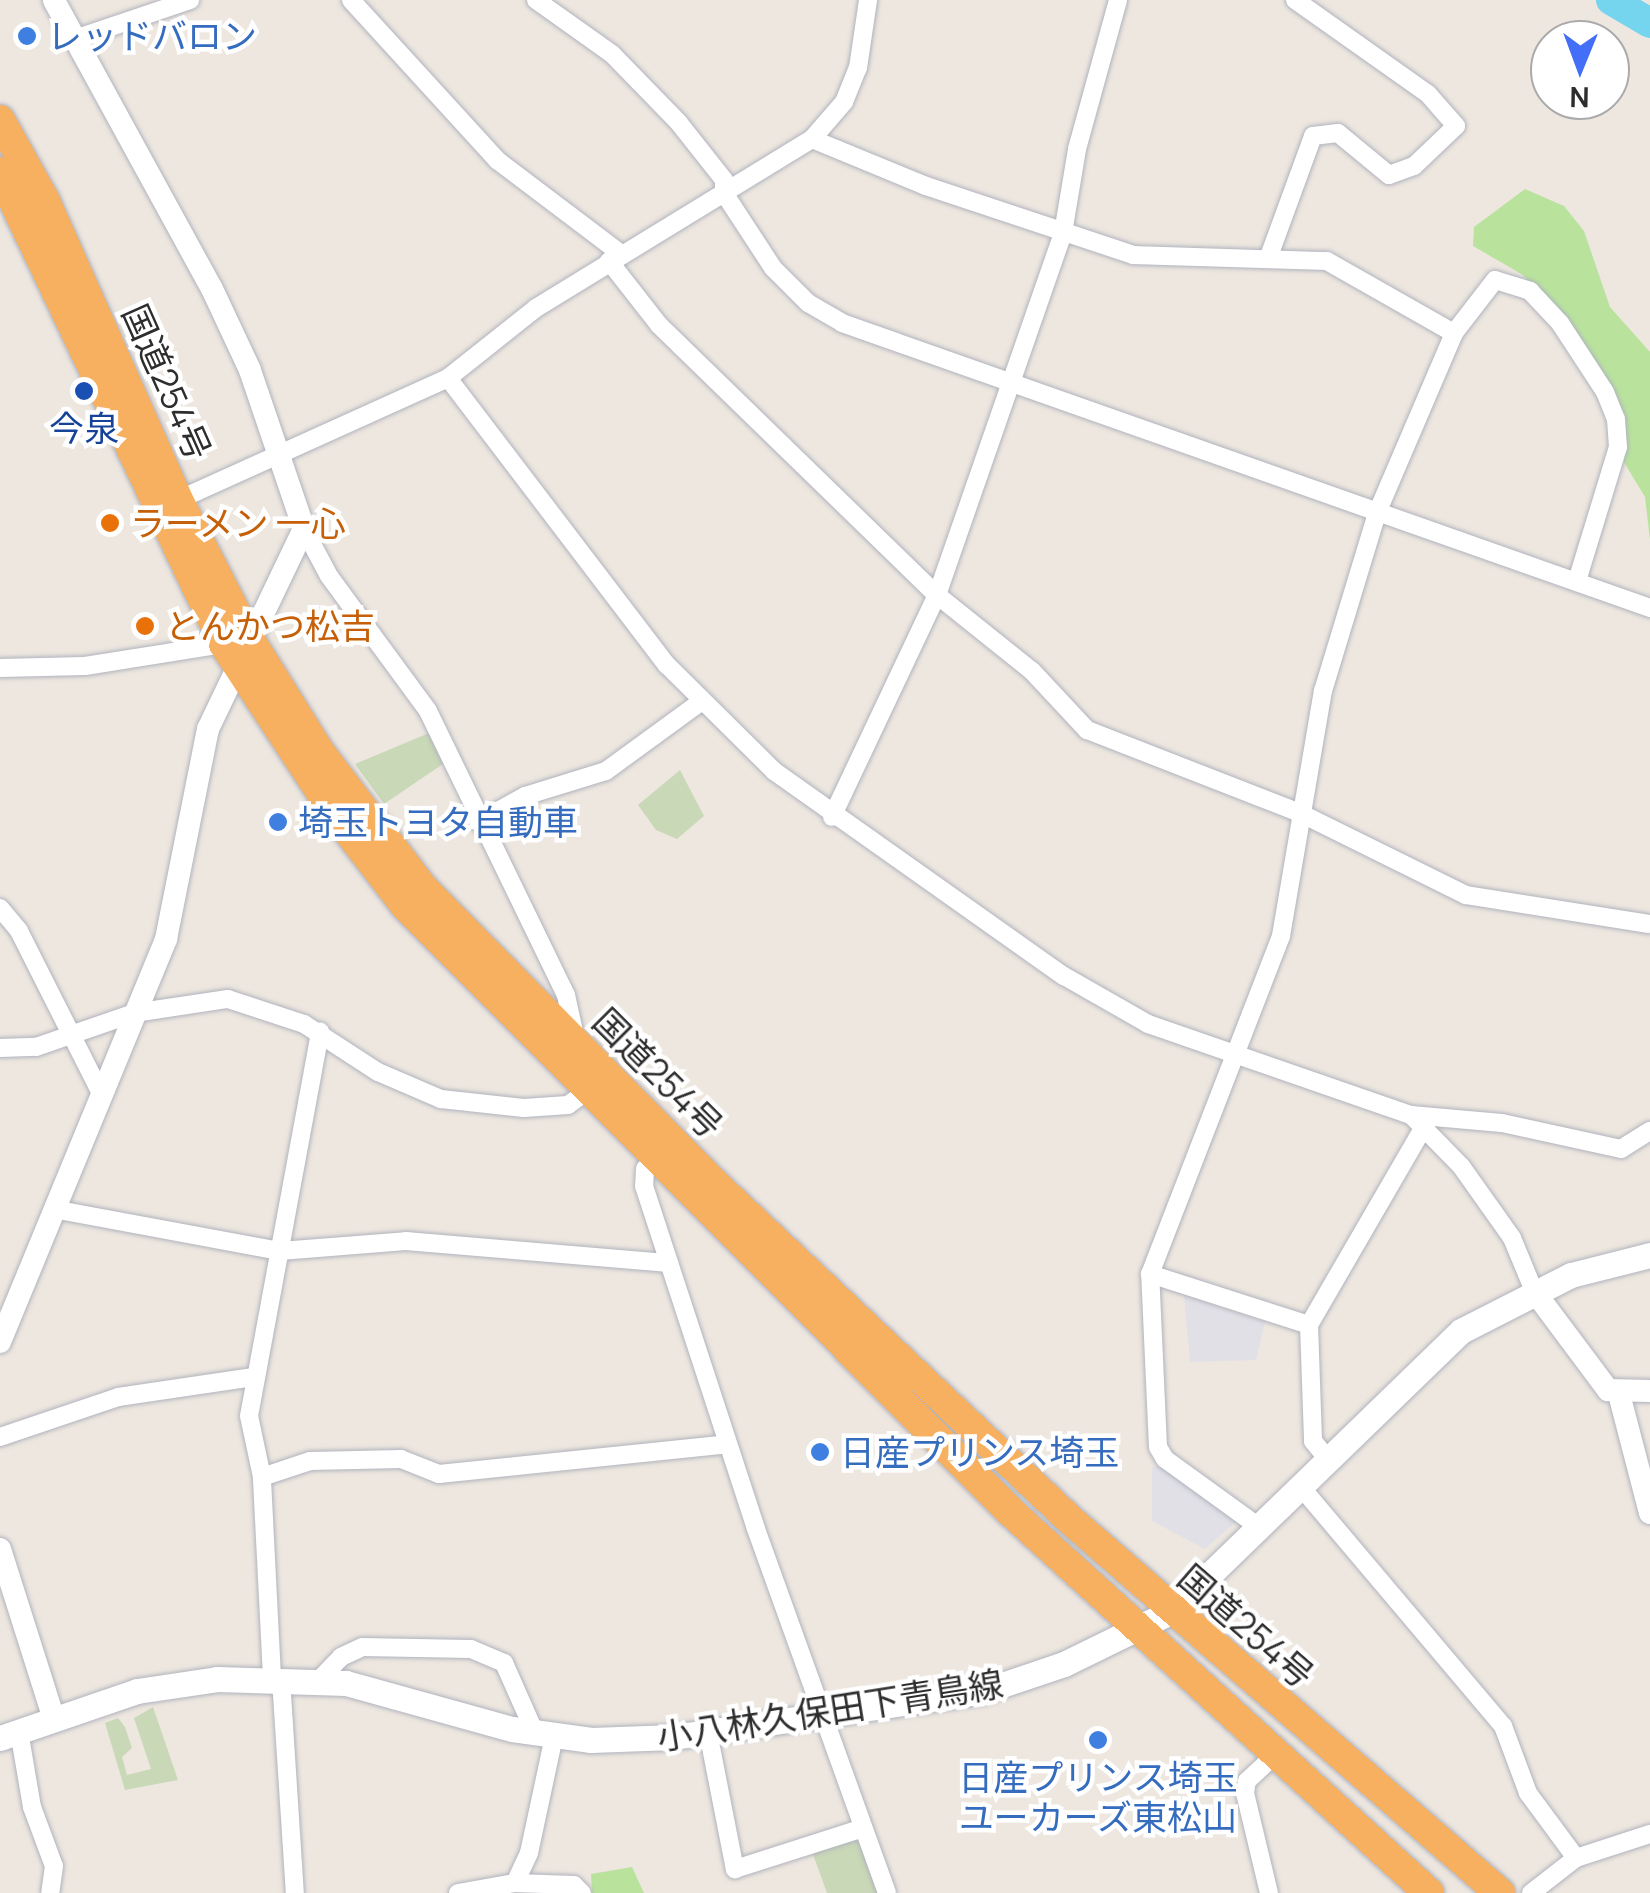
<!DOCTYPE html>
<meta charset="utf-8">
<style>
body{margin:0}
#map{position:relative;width:1650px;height:1893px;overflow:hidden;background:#eee7e0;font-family:Manrope,"Noto Sans JP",sans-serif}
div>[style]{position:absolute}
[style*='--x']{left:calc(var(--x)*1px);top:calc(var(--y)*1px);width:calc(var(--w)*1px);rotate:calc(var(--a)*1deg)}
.industrial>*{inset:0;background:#e1e0e7}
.green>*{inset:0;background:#b9e39d}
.cemetery>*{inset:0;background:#c9d8b7}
.river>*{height:30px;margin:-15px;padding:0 15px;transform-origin:15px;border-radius:15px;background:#75d4ee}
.roads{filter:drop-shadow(0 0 2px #b0b3bd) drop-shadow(0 0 2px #b0b3bd)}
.minor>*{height:18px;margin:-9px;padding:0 9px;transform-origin:9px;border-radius:9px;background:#fff}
.tertiary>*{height:22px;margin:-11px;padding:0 11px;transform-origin:11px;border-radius:11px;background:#fff}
.secondary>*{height:25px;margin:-12.5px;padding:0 12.5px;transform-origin:12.5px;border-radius:12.5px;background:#fff}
.trunk>*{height:30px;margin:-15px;padding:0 15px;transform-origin:15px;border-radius:15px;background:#f6b060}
.dots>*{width:28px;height:28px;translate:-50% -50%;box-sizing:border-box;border:5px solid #fff;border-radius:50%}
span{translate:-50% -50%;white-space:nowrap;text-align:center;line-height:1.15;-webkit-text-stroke:9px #fff;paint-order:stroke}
.shop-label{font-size:35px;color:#366cbe}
.left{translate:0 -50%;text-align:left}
.street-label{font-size:35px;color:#2d2d2d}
.transit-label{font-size:35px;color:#164399}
.food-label{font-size:35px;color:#c56008}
.north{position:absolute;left:1530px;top:20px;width:100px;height:100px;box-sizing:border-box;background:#fff;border:2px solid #ababab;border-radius:50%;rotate:181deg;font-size:28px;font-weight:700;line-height:40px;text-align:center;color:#2d2d2d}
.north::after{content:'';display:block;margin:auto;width:35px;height:45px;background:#436ef8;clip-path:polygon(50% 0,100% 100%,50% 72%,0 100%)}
</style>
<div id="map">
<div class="industrial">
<div style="clip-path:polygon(1184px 1295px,1265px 1322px,1256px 1360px,1190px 1362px)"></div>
<div style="clip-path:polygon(1159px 1465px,1238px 1520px,1205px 1549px,1152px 1521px,1152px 1468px)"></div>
</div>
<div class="green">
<div style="clip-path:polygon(1525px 189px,1564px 206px,1584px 231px,1610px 307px,1650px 352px,1650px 540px,1645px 497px,1622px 459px,1607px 379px,1523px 275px,1473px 246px,1474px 227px)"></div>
<div style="clip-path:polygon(632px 1867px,644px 1893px,592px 1893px,591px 1874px)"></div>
</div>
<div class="cemetery">
<div style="clip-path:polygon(429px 733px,443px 764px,384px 804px,355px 764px)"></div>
<div style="clip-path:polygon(680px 770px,704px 816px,677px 839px,656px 830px,638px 805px)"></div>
<div style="clip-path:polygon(153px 1707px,178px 1780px,125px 1790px,105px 1723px,118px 1718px,125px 1727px,132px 1748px,122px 1757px,127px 1775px,151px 1769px,134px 1718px)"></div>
<div style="clip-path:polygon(858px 1837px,879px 1893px,827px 1893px,811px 1849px)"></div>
</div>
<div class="river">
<div style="--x:1611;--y:0;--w:45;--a:30.5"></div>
</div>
<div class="roads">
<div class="minor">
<div style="--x:351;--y:0;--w:217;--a:47.6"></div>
<div style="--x:497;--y:160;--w:154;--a:37.1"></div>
<div style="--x:536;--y:0;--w:93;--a:35.4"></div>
<div style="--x:612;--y:54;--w:96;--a:45.8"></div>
<div style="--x:679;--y:123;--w:73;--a:51.7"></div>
<div style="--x:724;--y:180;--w:13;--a:90"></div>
<div style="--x:724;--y:193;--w:90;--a:56.8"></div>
<div style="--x:773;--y:268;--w:49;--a:45"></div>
<div style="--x:808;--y:303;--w:39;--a:30"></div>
<div style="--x:842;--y:323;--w:857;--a:19.43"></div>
<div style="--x:72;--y:40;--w:125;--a:-18.7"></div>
<div style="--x:812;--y:139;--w:123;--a:22.4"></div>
<div style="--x:926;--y:186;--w:218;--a:18.4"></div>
<div style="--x:1133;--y:255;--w:194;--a:1.8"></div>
<div style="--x:1327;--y:261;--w:146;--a:29.6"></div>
<div style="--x:1268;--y:259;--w:131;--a:-69.9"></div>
<div style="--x:1313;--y:136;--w:25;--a:-7"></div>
<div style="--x:1338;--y:133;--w:66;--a:39.5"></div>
<div style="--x:1389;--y:175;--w:27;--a:-20"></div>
<div style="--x:1414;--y:166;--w:58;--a:-43.6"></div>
<div style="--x:1456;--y:126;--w:43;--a:-131.2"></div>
<div style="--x:1428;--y:94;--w:163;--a:-144.7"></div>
<div style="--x:609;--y:261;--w:81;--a:52"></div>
<div style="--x:659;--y:325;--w:388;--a:44.2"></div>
<div style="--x:937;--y:595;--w:122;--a:38.7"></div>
<div style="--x:1032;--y:671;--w:81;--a:47"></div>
<div style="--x:1087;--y:730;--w:231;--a:21.3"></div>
<div style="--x:1302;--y:814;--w:183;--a:26.3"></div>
<div style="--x:1466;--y:895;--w:186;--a:9"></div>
<div style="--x:448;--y:378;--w:361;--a:52.7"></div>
<div style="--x:667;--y:665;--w:151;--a:44.7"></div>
<div style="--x:774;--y:771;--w:355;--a:35.3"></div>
<div style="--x:1064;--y:976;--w:97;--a:29.7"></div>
<div style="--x:1148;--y:1024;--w:278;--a:19.1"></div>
<div style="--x:1411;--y:1115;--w:71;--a:45.6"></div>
<div style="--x:1461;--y:1166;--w:88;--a:54.7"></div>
<div style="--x:1512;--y:1238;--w:57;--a:67.5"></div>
<div style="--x:178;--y:500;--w:296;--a:-24.3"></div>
<div style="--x:448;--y:378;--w:112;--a:-38.5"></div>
<div style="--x:536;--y:308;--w:324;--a:-31.5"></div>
<div style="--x:812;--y:139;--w:49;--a:-49.1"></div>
<div style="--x:844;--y:102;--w:37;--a:-68"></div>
<div style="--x:858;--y:68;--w:69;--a:-81.6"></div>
<div style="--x:304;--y:529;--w:53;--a:62"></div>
<div style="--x:329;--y:576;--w:167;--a:53.7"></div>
<div style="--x:428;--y:711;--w:316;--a:64.1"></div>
<div style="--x:566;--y:995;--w:47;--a:77.7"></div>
<div style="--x:0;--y:668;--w:85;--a:-1.3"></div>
<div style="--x:85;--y:666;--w:141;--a:-9"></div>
<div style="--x:832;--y:817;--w:246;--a:-64.7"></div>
<div style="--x:937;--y:595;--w:383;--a:-70.8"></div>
<div style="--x:1063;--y:233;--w:85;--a:-80.5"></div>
<div style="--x:1077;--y:149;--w:155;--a:-74.6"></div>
<div style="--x:478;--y:822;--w:54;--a:-29"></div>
<div style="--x:525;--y:796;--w:85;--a:-17.2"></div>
<div style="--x:606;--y:771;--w:119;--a:-36.1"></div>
<div style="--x:0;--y:908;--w:30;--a:50"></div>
<div style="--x:19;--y:931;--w:182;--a:63.2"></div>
<div style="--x:0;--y:1048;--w:36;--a:-2"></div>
<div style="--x:36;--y:1047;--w:104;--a:-19.1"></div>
<div style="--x:134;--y:1013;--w:95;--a:-8.5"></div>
<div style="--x:228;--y:999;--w:80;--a:18.2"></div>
<div style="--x:304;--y:1024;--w:88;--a:33"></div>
<div style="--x:378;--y:1072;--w:69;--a:23.2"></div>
<div style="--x:441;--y:1099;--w:83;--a:6.2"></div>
<div style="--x:524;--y:1108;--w:44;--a:-3.9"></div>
<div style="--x:568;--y:1105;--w:26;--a:-36"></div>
<div style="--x:1411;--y:1115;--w:91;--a:5"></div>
<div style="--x:1502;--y:1123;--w:122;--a:12.3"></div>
<div style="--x:1621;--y:1149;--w:34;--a:-32"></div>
<div style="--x:656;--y:1156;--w:17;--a:130"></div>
<div style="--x:645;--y:1169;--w:17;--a:93"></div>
<div style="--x:644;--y:1186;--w:361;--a:71.9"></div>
<div style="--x:756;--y:1529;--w:387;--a:70.2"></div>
<div style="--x:53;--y:1209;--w:231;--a:10.5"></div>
<div style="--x:280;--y:1251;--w:126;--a:-4.5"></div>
<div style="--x:406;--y:1241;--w:264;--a:4.8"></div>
<div style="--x:1150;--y:1274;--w:167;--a:17.8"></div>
<div style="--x:1309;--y:1325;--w:116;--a:88"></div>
<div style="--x:1313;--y:1441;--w:22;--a:51"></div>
<div style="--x:1309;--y:1325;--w:228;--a:-59.9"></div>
<div style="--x:0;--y:1437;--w:125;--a:-18.7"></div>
<div style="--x:118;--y:1397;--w:137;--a:-8.4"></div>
<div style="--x:262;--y:1477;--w:51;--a:-18.4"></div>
<div style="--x:310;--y:1461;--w:91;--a:-1.3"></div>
<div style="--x:401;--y:1459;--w:41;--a:21.5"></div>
<div style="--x:439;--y:1474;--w:290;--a:-5.9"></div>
<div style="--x:1301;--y:1487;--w:313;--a:49.8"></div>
<div style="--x:1503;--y:1726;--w:72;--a:69.5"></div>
<div style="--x:1528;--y:1793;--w:81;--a:53.6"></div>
<div style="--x:1576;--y:1858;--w:57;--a:142.1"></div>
<div style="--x:1259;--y:1527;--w:116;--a:-144.1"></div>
<div style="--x:1165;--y:1459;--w:14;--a:-120"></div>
<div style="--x:1158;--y:1447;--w:173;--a:-92.6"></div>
<div style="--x:1150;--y:1274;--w:362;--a:-68.8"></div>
<div style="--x:1281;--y:936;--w:249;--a:-80.3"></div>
<div style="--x:1323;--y:691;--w:186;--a:-73.1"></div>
<div style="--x:1377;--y:513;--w:196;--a:-66.8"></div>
<div style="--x:1454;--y:333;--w:67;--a:-52.3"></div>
<div style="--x:1495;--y:280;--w:37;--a:17"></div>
<div style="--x:1530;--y:291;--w:44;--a:46.8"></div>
<div style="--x:1560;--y:323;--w:82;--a:56.9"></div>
<div style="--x:1605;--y:392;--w:29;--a:68"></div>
<div style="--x:1616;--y:419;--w:28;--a:86"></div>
<div style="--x:1618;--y:447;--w:140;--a:107"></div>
<div style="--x:272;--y:1677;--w:200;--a:-92.9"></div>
<div style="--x:262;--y:1477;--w:62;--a:-102"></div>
<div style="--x:249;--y:1416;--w:391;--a:-79.5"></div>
<div style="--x:281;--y:1679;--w:214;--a:86.3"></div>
<div style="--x:319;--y:1680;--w:32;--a:-46"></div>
<div style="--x:341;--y:1657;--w:23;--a:-25"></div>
<div style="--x:362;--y:1647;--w:109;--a:1.1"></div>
<div style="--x:471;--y:1649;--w:36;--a:23"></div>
<div style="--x:504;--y:1663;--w:77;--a:66.1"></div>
<div style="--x:19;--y:1731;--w:77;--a:80.3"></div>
<div style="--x:32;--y:1807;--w:63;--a:69.6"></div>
<div style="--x:54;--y:1866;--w:27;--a:98"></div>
<div style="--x:708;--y:1732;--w:140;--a:78.9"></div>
<div style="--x:735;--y:1869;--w:131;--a:-17.7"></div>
<div style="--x:1576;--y:1858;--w:78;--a:-18"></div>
<div style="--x:515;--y:1883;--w:33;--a:-65"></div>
<div style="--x:529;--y:1853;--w:120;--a:-77.9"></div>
<div style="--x:458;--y:1893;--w:58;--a:-10"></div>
<div style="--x:515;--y:1883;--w:59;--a:1.9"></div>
<div style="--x:574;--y:1885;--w:11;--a:45"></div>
<div style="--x:1269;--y:1893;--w:103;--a:-103.5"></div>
<div style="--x:1245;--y:1793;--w:12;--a:-81"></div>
<div style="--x:1247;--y:1781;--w:37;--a:-43"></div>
</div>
<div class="tertiary">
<div style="--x:1534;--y:1291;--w:124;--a:53.2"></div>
<div style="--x:1608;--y:1390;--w:42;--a:1.4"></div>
<div style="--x:0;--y:1342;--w:436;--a:-67.6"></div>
<div style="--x:166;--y:939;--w:214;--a:-78.7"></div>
<div style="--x:208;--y:729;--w:222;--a:-64.4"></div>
<div style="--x:304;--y:529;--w:168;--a:-108.8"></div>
<div style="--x:250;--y:370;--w:89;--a:-115.1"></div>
<div style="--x:212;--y:289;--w:329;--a:-118.7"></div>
<div style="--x:1619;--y:1394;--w:123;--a:75.4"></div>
<div style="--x:0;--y:1549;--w:178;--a:72.4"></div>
</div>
<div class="secondary">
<div style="--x:0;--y:1738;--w:145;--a:-18.9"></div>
<div style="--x:137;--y:1691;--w:81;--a:-8.5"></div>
<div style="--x:217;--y:1679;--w:129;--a:1.8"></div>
<div style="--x:346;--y:1683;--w:172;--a:15.5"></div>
<div style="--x:512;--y:1729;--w:80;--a:7.9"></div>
<div style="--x:591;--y:1740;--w:82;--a:-2.1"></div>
<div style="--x:673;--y:1737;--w:314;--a:-8.4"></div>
<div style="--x:984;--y:1691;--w:84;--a:-18.6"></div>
<div style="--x:1064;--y:1664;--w:120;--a:-26.1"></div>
<div style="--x:1172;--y:1611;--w:402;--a:-44.1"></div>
<div style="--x:1461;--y:1331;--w:123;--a:-27"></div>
<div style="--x:1571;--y:1275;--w:81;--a:-14.2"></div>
</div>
<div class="trunk">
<div style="--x:0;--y:120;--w:93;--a:60.9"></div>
<div style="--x:45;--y:201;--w:327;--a:66"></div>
<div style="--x:178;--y:500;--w:154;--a:62.9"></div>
<div style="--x:248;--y:637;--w:134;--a:58.1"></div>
<div style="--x:319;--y:751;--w:172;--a:52.8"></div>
<div style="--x:423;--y:888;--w:416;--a:45.4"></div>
<div style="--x:715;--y:1184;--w:495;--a:43.4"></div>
<div style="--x:1075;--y:1524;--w:563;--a:40.97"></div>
<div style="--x:0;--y:172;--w:522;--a:64.61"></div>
<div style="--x:224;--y:644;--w:208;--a:56.8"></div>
<div style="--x:338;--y:818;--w:110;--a:52.4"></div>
<div style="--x:405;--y:905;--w:859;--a:45.05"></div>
<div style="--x:1012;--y:1513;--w:564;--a:42.34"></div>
</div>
</div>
<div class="dots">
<div style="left:27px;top:36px;background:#3f7fe0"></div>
<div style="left:84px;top:391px;background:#1a4fb4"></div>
<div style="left:110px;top:523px;background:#e8710a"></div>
<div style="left:145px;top:626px;background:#e8710a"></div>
<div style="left:278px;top:822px;background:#3f7fe0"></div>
<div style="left:820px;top:1452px;background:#3f7fe0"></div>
<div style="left:1098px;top:1740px;background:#3f7fe0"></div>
</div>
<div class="shop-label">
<span class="left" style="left:47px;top:36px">レッドバロン</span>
<span class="left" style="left:298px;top:822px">埼玉トヨタ自動車</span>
<span class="left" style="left:840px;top:1452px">日産プリンス埼玉</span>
<span style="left:1098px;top:1797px">日産プリンス埼玉<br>ユーカーズ東松山</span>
</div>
<div class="street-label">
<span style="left:167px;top:382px;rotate:66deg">国道254号</span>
<span style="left:658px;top:1073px;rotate:45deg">国道254号</span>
<span style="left:1246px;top:1626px;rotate:41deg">国道254号</span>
<span style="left:830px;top:1710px;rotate:-9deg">小八林久保田下青鳥線</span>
</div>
<div class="transit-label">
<span style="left:84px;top:428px">今泉</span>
</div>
<div class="food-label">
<span class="left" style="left:130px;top:523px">ラーメン 一心</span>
<span class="left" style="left:165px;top:626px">とんかつ松吉</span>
</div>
<div class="north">N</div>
</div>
